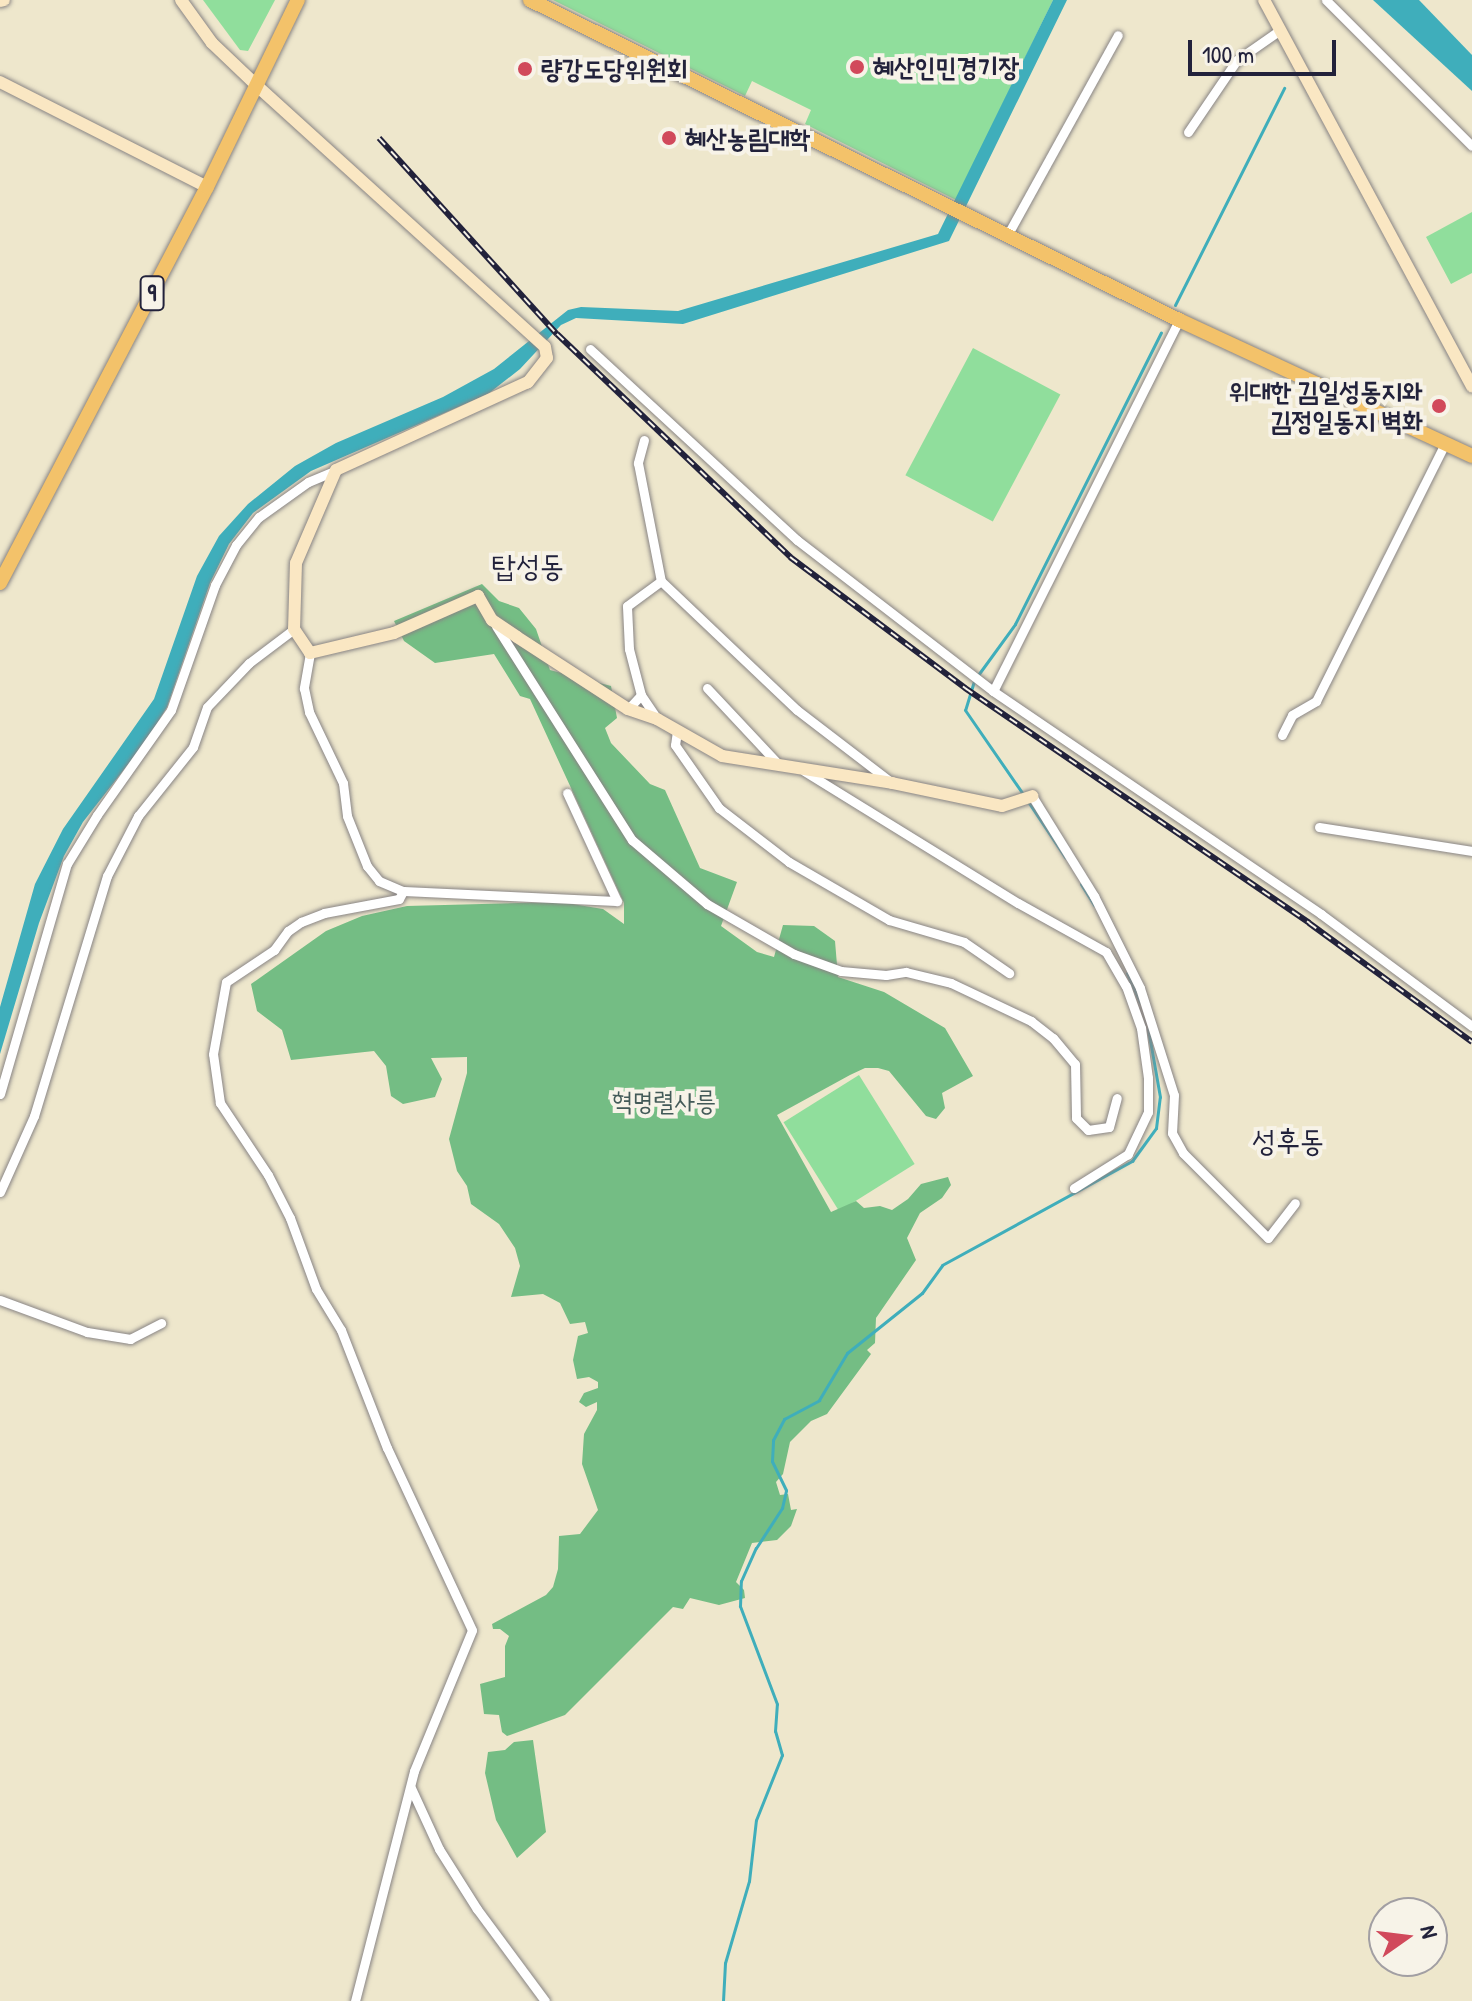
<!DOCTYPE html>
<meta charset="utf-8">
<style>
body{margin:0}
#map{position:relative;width:1472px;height:2001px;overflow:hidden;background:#eee7cc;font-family:"Patrick Hand","Poor Story",sans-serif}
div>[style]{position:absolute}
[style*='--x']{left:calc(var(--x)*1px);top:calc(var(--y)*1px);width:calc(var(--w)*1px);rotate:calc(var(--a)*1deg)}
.green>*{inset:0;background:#90de9c;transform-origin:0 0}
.forest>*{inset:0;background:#74bd84}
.water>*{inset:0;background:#3faebb}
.stream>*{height:3px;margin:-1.5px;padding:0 1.5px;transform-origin:1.5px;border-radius:1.5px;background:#3faebb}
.roads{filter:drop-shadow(0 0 2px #888484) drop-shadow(0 0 2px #888484)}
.street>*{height:9px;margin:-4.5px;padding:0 4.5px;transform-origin:4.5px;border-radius:4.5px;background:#fff}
.secondary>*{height:12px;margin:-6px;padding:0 6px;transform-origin:6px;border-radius:6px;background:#fae7c3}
.primary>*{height:14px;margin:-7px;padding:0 7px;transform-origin:7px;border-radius:7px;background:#f3c26a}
.rail>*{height:6px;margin-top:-3px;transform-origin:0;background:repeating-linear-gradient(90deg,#f7f3e8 0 9px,#22223b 0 18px);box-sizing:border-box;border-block:2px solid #22223b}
.dots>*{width:22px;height:22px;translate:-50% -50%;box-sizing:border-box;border:4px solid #f7f3e8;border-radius:50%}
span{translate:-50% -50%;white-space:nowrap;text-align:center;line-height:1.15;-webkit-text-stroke:8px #f7f3e8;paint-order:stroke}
.shield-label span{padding:2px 6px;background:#f7f3e8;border:2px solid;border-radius:6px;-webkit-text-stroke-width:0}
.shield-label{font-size:24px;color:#22223b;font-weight:700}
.poi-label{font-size:26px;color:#22223b;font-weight:700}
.left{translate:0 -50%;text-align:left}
.right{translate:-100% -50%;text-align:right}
.park-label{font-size:26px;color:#435a58}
.quarter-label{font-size:30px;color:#22223b}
.north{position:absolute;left:1368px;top:1897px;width:80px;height:80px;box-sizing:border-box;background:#f7f3e8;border:2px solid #a29fa3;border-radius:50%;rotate:76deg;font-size:22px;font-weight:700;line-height:32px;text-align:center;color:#22223b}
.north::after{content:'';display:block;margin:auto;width:28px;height:36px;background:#d1495b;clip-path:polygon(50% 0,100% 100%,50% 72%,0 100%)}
.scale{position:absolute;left:1188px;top:40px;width:148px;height:36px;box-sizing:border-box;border:4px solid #22223b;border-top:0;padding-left:10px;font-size:24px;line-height:28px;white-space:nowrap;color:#22223b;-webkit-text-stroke:6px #f7f3e8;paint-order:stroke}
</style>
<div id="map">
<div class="green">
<div style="clip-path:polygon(203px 0,275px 0,248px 51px,240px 50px)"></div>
<div style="clip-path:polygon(553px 0,1053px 0,956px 200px,805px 124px,811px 110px,752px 81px,745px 96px)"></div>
<div style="clip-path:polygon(1472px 212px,1472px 273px,1451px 284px,1426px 237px)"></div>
<div style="left:973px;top:348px;width:99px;height:144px;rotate:28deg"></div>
<div style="left:859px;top:1075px;width:105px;height:89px;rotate:58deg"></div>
</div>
<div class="forest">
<div style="clip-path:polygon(482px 584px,499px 601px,519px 608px,536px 629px,550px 670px,611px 686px,617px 718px,605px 728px,611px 743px,650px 784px,665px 790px,700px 868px,737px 882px,721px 926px,757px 952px,774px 957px,783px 925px,814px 926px,835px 941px,838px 977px,884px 992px,945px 1028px,973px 1076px,942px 1093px,945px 1108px,936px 1119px,926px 1116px,889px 1071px,878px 1068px,865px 1068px,850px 1075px,777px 1115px,831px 1212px,856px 1201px,864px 1208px,880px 1206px,892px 1210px,908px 1199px,921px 1184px,948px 1177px,951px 1185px,942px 1198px,920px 1213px,907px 1238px,916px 1260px,876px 1318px,875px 1343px,867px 1350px,871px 1354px,827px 1414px,811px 1421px,790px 1442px,783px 1474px,776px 1482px,780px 1495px,788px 1494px,791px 1510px,797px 1509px,791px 1526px,777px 1540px,752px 1543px,736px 1582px,744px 1590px,745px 1598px,719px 1605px,690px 1598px,683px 1609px,673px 1607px,565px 1715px,507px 1736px,502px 1732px,499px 1715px,484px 1714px,480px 1684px,505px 1677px,505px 1646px,509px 1636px,500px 1629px,493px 1629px,492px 1624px,546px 1595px,553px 1587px,558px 1569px,559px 1536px,580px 1534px,598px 1510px,582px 1464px,584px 1434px,597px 1410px,597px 1402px,586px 1407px,579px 1402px,584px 1393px,598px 1388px,598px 1382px,589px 1377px,577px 1379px,573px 1360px,578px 1336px,588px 1333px,585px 1322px,570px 1324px,560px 1303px,543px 1294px,511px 1297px,520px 1266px,515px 1248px,499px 1224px,471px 1204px,467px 1186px,457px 1171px,449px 1139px,467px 1073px,467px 1057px,431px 1058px,442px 1079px,435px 1097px,403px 1104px,391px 1096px,386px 1066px,374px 1051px,291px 1060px,282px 1030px,257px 1011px,251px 984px,326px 931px,362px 916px,407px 906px,560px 902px,603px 909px,624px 924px,624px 903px,530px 699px,520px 696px,494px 654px,435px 663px,404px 641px,394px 621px)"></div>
<div style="clip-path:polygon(533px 1740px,546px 1832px,517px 1858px,496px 1820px,485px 1773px,488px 1752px,505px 1750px,514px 1742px)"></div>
</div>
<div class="water">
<div style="clip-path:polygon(1053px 0,1067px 0,949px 241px,683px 324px,576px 318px,561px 325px,520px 369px,488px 394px,311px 471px,253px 513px,229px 544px,210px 583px,167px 707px,147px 740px,83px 822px,64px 856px,39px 923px,0 1054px,0 1007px,35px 884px,63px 829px,154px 699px,197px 576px,219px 536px,248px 504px,295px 466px,336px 443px,443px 397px,494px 369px,568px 310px,581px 307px,678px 311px,938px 234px)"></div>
<div style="clip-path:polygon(1373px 0,1419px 0,1472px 55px,1472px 91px)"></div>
</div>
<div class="stream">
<div style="--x:1175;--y:305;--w:243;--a:-63.3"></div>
<div style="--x:978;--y:675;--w:63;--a:-54"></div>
<div style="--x:1015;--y:624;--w:326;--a:-63.4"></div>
<div style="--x:974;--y:681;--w:30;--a:107"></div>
<div style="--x:965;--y:710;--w:102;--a:55.4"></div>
<div style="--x:1027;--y:800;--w:69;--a:56.3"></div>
<div style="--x:1081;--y:884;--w:25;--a:58"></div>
<div style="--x:1127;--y:973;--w:32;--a:66"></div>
<div style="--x:723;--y:2001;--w:38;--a:-87"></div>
<div style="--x:725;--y:1963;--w:85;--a:-73.7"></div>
<div style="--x:749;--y:1881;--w:61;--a:-83.5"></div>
<div style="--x:756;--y:1820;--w:70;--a:-68.2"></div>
<div style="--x:782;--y:1755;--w:25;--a:-106"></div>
<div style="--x:775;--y:1731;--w:27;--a:-86"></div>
<div style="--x:777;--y:1704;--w:105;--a:-110.7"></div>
<div style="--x:740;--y:1606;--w:25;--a:-88"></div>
<div style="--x:741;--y:1581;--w:36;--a:-66"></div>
<div style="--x:756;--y:1548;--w:48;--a:-57"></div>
<div style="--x:782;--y:1508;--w:18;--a:-77"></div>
<div style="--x:786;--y:1490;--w:32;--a:-116"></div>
<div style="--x:772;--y:1461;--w:21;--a:-87"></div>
<div style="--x:773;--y:1440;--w:24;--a:-62"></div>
<div style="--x:784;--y:1419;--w:40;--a:-28"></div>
<div style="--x:819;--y:1400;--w:55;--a:-59.2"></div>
<div style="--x:847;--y:1353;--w:96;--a:-38.7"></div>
<div style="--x:922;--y:1293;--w:34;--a:-54"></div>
<div style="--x:942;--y:1265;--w:217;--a:-28.7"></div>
<div style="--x:1132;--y:1161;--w:41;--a:-54"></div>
<div style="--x:1156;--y:1128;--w:31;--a:-83"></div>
<div style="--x:1160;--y:1097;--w:69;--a:-100"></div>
</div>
<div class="roads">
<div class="street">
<div style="--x:1326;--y:0;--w:206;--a:45"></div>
<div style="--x:1188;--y:132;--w:87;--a:-55.8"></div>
<div style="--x:1237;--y:60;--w:52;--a:-34.9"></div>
<div style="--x:1008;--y:234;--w:227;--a:-61.1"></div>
<div style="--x:1179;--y:320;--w:415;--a:116.6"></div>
<div style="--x:993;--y:691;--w:397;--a:34.2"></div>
<div style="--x:1321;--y:914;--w:188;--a:36.6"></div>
<div style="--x:590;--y:349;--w:282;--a:42.7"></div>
<div style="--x:797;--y:540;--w:247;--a:37.6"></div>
<div style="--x:644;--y:440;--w:24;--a:105"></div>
<div style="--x:638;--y:463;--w:120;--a:79"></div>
<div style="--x:661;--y:581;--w:187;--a:43.5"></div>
<div style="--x:797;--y:710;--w:120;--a:37.5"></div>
<div style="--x:496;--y:626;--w:254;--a:57.6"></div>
<div style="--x:632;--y:840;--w:99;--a:40.5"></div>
<div style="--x:707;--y:904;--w:100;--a:29.9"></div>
<div style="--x:794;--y:954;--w:50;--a:19.9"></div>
<div style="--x:841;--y:971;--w:45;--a:5.1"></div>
<div style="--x:886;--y:975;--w:20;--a:-9"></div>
<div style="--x:906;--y:972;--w:46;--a:13.7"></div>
<div style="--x:951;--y:983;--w:89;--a:25.4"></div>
<div style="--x:1031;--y:1021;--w:28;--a:38"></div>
<div style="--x:1053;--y:1038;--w:34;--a:50"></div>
<div style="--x:1075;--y:1064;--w:54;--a:88.9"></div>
<div style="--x:1076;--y:1118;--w:17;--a:45"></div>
<div style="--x:1088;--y:1130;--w:21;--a:-8"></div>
<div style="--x:1109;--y:1127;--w:30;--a:-75"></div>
<div style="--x:310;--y:653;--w:36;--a:100"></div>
<div style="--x:304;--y:688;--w:25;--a:78"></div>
<div style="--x:309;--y:712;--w:79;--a:64.4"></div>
<div style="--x:343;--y:783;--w:33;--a:83"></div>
<div style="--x:347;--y:816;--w:54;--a:68.2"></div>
<div style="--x:367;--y:866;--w:19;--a:51"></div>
<div style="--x:379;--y:881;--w:26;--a:23"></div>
<div style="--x:403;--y:891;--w:214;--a:2.7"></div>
<div style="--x:617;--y:901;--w:119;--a:-114.8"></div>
<div style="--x:707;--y:688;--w:105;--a:46.9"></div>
<div style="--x:641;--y:695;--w:48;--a:-104.6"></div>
<div style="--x:629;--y:649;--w:43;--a:-92.7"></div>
<div style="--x:627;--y:606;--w:42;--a:-36.3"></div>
<div style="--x:628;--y:709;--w:19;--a:-47"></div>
<div style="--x:641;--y:695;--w:29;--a:56"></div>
<div style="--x:677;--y:731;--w:14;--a:98"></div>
<div style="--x:675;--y:745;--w:77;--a:55.1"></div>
<div style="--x:719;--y:808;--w:88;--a:37.6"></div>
<div style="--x:789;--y:862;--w:116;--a:30.1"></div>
<div style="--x:889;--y:920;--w:78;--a:16.3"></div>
<div style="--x:964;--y:942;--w:55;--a:34.6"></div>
<div style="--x:1282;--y:735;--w:22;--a:-63"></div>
<div style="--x:1292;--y:715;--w:28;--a:-30"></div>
<div style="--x:1316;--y:701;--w:288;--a:-63.4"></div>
<div style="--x:804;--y:771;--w:251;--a:31.7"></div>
<div style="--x:1018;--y:903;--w:101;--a:29.1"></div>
<div style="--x:1106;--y:952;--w:39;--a:60"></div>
<div style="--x:1126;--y:986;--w:45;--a:70.3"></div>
<div style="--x:1141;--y:1028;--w:50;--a:82"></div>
<div style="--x:1148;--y:1078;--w:34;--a:90"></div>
<div style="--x:1148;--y:1112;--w:47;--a:115.5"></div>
<div style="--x:1128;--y:1154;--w:64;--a:147.8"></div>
<div style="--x:1032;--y:796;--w:118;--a:58.2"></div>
<div style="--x:1094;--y:896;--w:103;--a:63.4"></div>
<div style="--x:1140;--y:988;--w:112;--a:72.4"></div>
<div style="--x:1174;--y:1095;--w:38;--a:93"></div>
<div style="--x:1172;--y:1133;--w:23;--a:61"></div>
<div style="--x:1183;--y:1153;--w:120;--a:45"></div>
<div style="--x:1268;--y:1238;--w:44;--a:-52.4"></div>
<div style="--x:1319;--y:827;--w:155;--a:8.9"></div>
<div style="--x:0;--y:1094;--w:240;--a:-73.8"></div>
<div style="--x:67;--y:864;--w:57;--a:-58.5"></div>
<div style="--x:97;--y:815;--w:128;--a:-54.8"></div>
<div style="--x:171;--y:710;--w:133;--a:-70.6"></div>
<div style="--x:215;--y:585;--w:45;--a:-62.3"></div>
<div style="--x:236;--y:545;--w:36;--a:-51"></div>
<div style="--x:259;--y:517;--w:60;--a:-35.5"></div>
<div style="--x:308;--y:482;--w:30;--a:-23"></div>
<div style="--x:0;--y:1192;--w:83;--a:-65.9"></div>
<div style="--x:34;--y:1116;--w:251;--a:-73.1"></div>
<div style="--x:107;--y:876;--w:68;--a:-62.7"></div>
<div style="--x:138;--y:816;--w:88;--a:-51.4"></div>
<div style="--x:193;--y:747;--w:42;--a:-70.7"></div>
<div style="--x:207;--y:707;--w:61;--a:-46.3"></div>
<div style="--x:249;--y:663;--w:56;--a:-37.1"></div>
<div style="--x:0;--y:1300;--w:93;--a:20.2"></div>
<div style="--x:87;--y:1332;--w:44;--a:9.2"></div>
<div style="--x:130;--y:1339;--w:35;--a:-27"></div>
<div style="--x:411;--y:1788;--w:67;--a:65.3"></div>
<div style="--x:439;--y:1849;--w:71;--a:57.7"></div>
<div style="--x:477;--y:1909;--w:114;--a:53.5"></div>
<div style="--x:355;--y:2001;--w:237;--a:-75.6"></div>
<div style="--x:414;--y:1771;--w:152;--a:-67.6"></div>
<div style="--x:472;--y:1630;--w:201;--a:-115"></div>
<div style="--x:387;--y:1448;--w:127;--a:-111.3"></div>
<div style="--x:341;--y:1330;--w:48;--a:-121.4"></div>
<div style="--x:316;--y:1289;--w:76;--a:-110.1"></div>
<div style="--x:290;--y:1218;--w:48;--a:-117.1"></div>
<div style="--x:268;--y:1175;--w:87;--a:-123.7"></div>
<div style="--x:220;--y:1103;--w:49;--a:-98.1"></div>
<div style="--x:213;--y:1054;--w:73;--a:-79.8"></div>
<div style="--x:226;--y:982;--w:58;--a:-33.7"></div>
<div style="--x:274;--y:950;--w:24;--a:-54"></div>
<div style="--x:288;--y:931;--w:16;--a:-35"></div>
<div style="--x:301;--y:922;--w:25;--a:-21"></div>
<div style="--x:324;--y:913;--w:76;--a:-10.6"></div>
<div style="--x:399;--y:899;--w:9;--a:-63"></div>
</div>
<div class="secondary">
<div style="--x:181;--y:0;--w:53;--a:54.2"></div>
<div style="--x:212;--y:43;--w:59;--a:43.6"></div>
<div style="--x:255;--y:84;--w:391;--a:42.2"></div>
<div style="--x:545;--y:347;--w:11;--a:80"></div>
<div style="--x:547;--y:358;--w:31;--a:128"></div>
<div style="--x:528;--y:382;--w:211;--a:155.4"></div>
<div style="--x:336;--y:470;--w:101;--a:113.3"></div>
<div style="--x:296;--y:563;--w:66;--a:91.7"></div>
<div style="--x:294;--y:629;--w:29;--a:56"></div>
<div style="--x:310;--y:653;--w:86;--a:-13.4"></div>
<div style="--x:394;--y:633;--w:92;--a:-23.8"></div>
<div style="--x:478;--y:596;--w:28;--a:60"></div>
<div style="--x:492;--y:620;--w:30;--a:34"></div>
<div style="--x:517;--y:637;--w:132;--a:33"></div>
<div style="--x:628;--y:709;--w:31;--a:19"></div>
<div style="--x:657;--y:719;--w:75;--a:29.6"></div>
<div style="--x:722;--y:756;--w:172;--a:9"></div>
<div style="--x:892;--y:783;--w:112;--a:11.8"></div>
<div style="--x:1002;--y:806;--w:32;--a:-18"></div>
<div style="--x:1264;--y:0;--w:439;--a:61.7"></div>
<div style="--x:0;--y:1;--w:4;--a:-14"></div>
<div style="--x:0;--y:82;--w:232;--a:26.9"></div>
</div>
<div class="primary">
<div style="--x:530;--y:0;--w:724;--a:26.25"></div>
<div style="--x:1179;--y:320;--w:323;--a:24.9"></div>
<div style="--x:0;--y:583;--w:447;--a:-62.4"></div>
<div style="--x:207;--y:187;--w:208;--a:-64.1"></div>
</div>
</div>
<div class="rail">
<div style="--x:379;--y:138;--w:265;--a:47.8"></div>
<div style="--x:557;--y:334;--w:323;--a:43.7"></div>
<div style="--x:790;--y:557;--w:219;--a:36.8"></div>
<div style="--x:965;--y:688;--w:417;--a:34.3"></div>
<div style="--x:1309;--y:923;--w:202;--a:36.1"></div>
</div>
<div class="dots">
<div style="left:857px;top:67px;background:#d1495b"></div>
<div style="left:525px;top:69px;background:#d1495b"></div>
<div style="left:669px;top:138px;background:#d1495b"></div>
<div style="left:1439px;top:406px;background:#d1495b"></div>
</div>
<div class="shield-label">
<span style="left:152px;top:293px">9</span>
</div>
<div class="poi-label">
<span class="left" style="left:873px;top:67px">혜산인민경기장</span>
<span class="left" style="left:541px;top:69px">량강도당위원회</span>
<span class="left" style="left:685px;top:138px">혜산농림대학</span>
<span class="right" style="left:1423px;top:406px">위대한 김일성동지와<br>김정일동지 벽화</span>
</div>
<div class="park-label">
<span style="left:664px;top:1101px">혁명렬사릉</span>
</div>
<div class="quarter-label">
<span style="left:528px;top:565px">탑성동</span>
<span style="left:1288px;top:1140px">성후동</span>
</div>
<div class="north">N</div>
<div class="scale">100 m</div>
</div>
